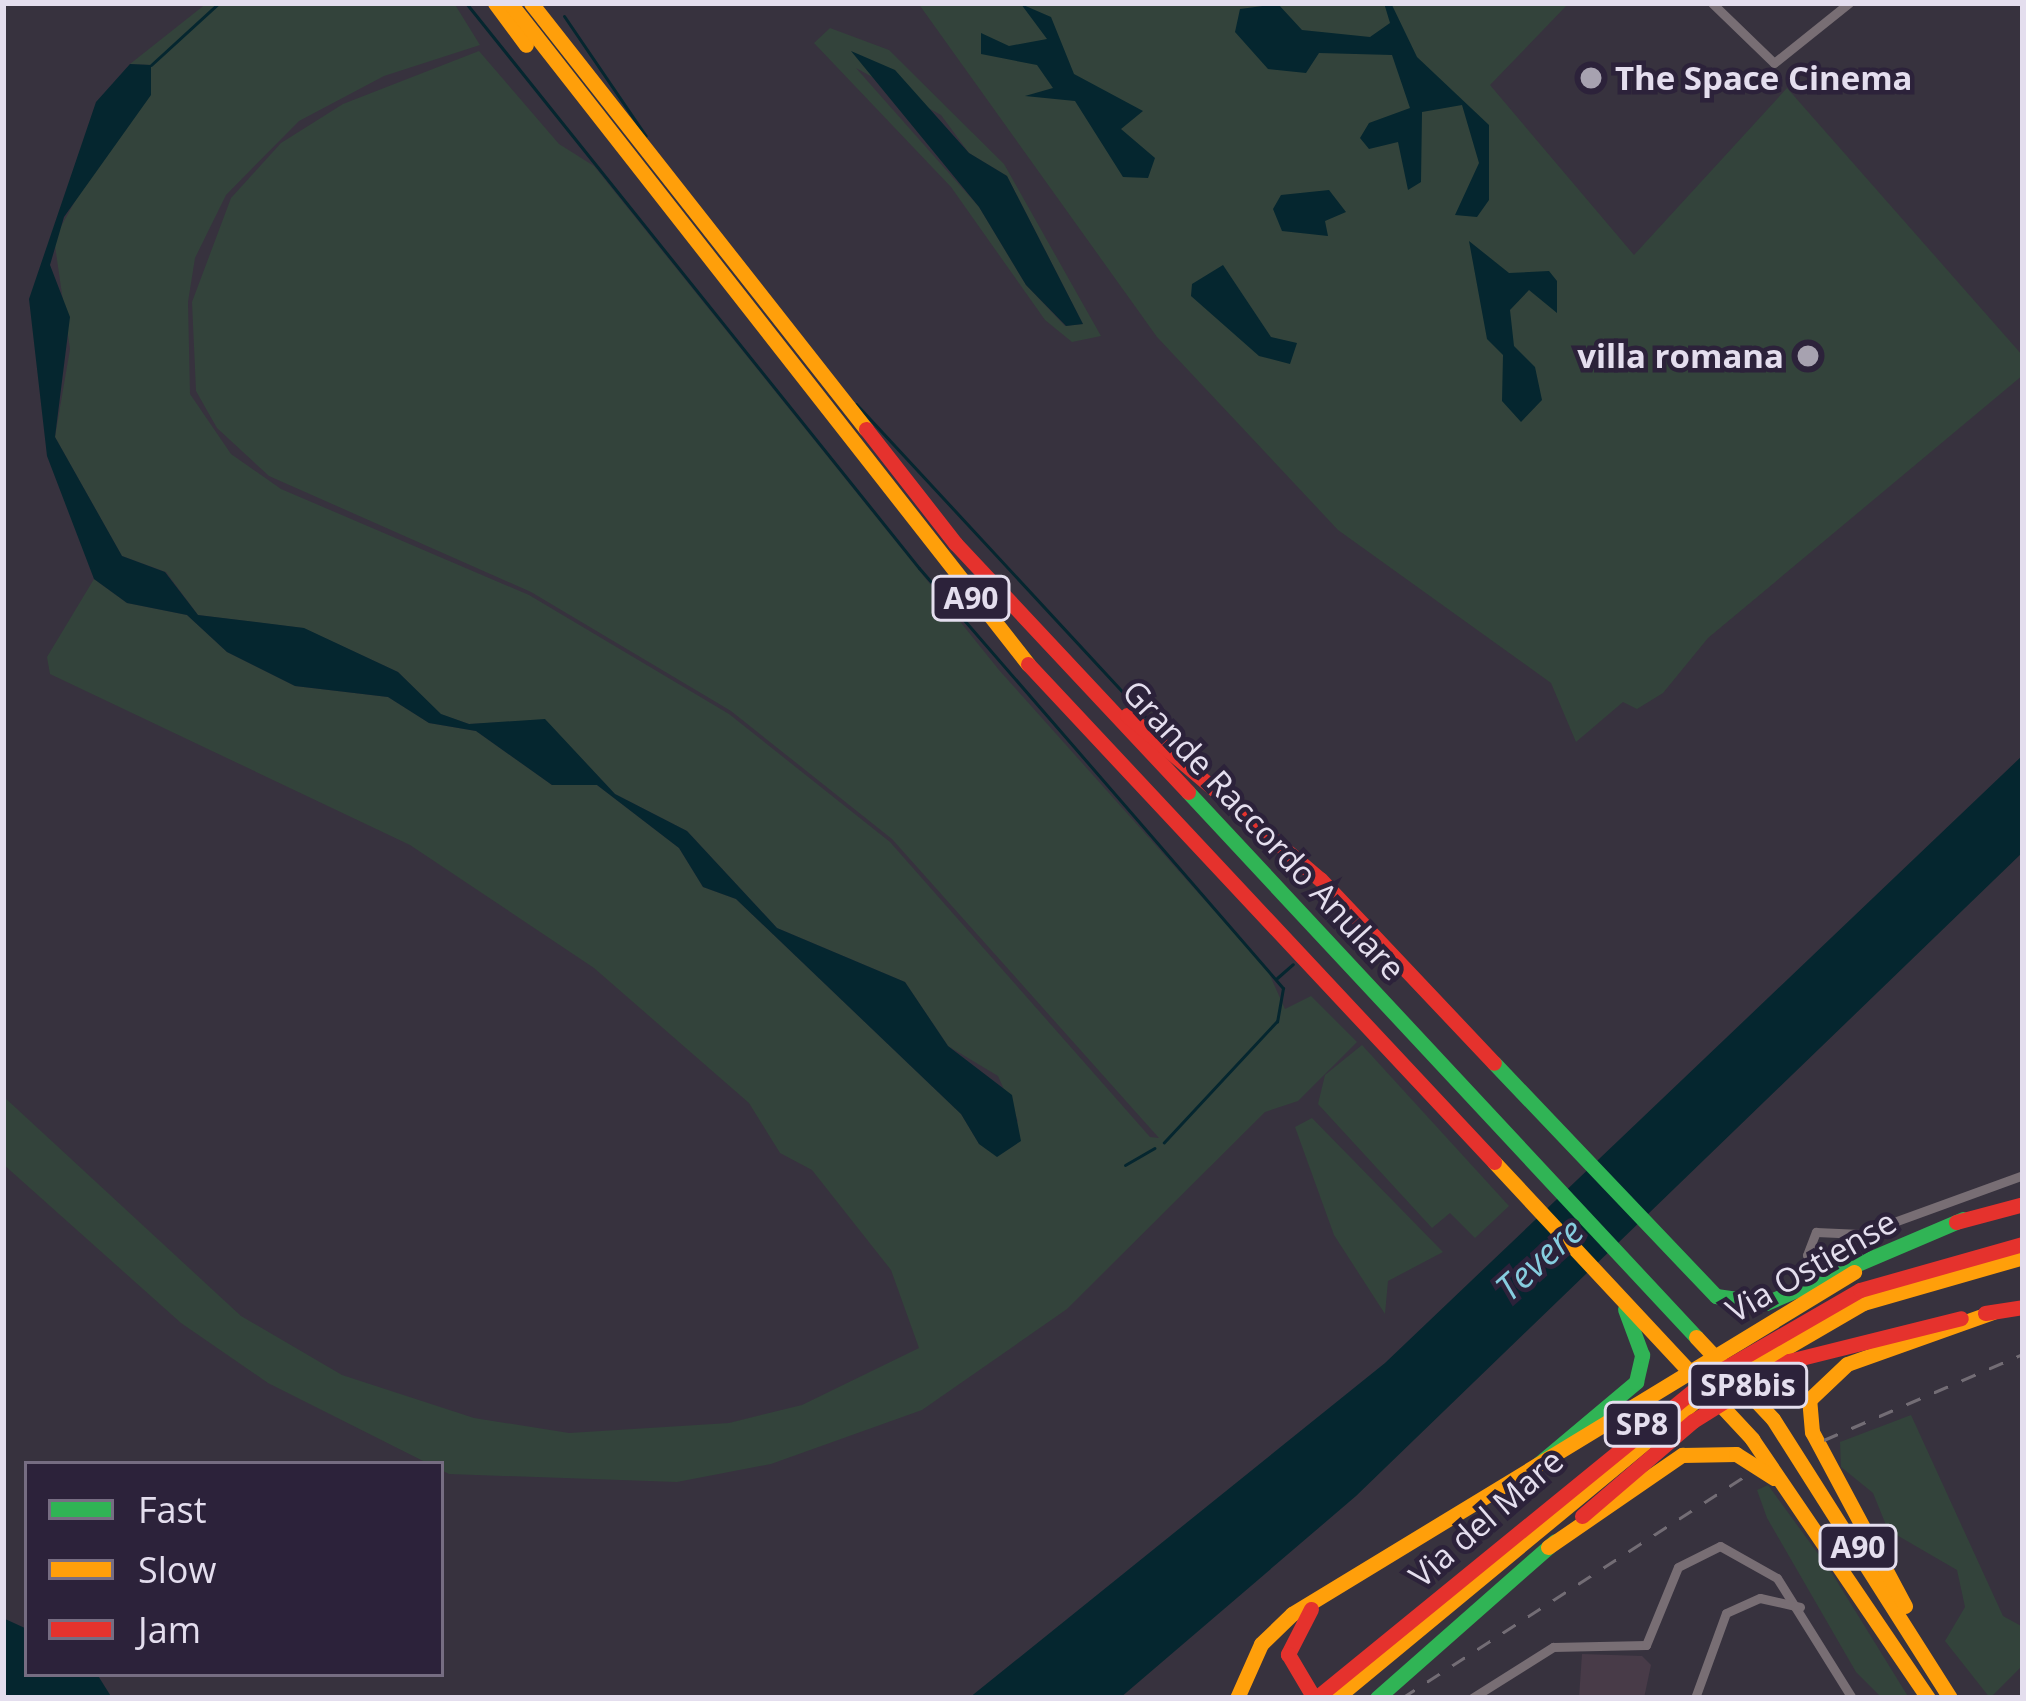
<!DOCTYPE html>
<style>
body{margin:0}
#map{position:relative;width:2026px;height:1701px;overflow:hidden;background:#37323e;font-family:"Open Sans",sans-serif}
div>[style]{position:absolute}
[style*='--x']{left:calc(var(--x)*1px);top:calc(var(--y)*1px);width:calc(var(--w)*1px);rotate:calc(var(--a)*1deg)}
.education>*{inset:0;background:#483b48}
.green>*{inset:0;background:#33433b}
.water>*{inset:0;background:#05262f}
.stream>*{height:3px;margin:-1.5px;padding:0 1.5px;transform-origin:1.5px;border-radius:1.5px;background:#05262f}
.street>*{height:9px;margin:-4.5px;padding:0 4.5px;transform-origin:4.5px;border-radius:4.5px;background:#786e74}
.fast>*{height:15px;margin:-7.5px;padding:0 7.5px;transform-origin:7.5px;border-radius:7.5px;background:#30b455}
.slow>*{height:15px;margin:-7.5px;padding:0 7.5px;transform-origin:7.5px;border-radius:7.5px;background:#ff9f0a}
.jam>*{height:15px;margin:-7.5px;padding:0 7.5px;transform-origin:7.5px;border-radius:7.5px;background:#e5322d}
.rail>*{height:3px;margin-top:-1.5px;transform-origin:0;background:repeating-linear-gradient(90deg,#736d75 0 15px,transparent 0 30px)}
.dots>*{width:33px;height:33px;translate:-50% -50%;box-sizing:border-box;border:6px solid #2c223a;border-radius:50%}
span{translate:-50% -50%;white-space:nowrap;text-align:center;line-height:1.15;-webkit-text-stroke:9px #2c223a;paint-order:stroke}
.shield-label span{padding:3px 9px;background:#2c223a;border:3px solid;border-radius:9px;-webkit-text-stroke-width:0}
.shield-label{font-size:30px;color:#e4deee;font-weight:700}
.poi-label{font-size:33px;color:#e4deee;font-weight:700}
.left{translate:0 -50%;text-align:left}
.right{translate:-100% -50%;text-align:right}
.street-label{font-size:33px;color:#e4deee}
.water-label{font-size:36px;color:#86cddf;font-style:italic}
.frame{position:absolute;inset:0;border:6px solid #e4deee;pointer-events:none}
.legend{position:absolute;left:24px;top:1461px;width:420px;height:216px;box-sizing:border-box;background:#2c223a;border:3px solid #766d82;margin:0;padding:15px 21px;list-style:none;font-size:36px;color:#e4deee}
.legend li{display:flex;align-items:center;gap:24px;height:60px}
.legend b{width:60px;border:3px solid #766d82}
</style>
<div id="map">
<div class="education">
<div style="clip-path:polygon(1582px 1654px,1642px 1656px,1651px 1665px,1644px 1698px,1579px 1698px)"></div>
</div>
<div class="green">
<div style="clip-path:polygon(207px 3px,454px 3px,480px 45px,384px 76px,299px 121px,226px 195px,195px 258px,188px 302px,190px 394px,231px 454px,281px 489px,529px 595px,729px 714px,890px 842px,1150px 1137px,1159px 1138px,892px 839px,731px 711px,531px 592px,269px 476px,217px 428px,196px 391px,192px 302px,231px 198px,281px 143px,343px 104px,479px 51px,559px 144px,594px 166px,999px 670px,1268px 971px,1285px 1009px,1311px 996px,1357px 1042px,1298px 1101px,1265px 1112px,1067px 1309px,922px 1410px,771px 1464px,677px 1482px,449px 1474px,268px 1383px,181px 1323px,3px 1164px,3px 1096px,241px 1316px,342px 1375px,474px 1418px,569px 1433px,729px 1423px,802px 1405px,919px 1348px,891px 1270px,812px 1170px,780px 1153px,749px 1103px,594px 968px,410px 845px,50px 674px,47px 657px,94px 579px,127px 603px,187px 615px,227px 652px,295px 686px,388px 697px,429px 723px,476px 731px,552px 785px,597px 785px,679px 848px,703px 887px,736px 899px,961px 1114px,979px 1144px,1018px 1121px,998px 1076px,948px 1046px,905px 982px,777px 928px,687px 831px,615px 794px,545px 720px,469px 724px,440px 714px,398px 672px,303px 628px,198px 615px,166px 572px,122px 556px,55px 437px,70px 349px,54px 239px,151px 65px,130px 64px)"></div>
<div style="clip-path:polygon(918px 3px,1569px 3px,1490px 85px,1634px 255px,1787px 88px,2023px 356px,2023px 375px,1708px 638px,1663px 693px,1637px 709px,1623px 702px,1576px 742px,1551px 683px,1338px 530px,1157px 337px)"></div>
<div style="clip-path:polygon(evenodd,830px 28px,889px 50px,1004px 164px,1101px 336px,1072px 342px,1045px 320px,951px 187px,814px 43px,830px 28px,856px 68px,941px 115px,969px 153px,1007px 176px,1083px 324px,1065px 326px,1026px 285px,979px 207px,856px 68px)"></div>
<div style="clip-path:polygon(1362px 1045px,1509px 1206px,1475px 1238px,1450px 1213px,1432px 1228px,1318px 1104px,1325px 1075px)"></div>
<div style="clip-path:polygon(1312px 1118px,1443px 1252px,1388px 1281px,1385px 1314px,1334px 1235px,1295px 1127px)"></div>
<div style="clip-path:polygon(1911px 1415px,2003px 1616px,2023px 1627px,2023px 1665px,1990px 1698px,1945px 1641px,1965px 1607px,1957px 1570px,1888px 1530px,1873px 1493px,1841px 1467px,1840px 1442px)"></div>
<div style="clip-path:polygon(1768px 1485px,1830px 1570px,1909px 1698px,1882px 1698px,1856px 1672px,1767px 1518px,1757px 1490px)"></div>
</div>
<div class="water">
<div style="clip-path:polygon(1384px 3px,1391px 3px,1417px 57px,1489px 125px,1489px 200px,1477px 217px,1455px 215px,1479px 163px,1462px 105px,1422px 112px,1421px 182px,1408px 190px,1398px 142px,1369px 149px,1360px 138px,1369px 123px,1410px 108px,1392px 55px,1319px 53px,1306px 73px,1268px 69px,1235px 32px,1240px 9px,1278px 4px,1302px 30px,1370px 37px,1390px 23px)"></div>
<div style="clip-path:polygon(1021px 4px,1051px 17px,1074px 74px,1143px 111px,1121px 129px,1155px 158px,1148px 178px,1123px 177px,1075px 101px,1025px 96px,1053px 88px,1037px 65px,981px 54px,981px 33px,1009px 46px,1047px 39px)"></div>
<div style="clip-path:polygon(851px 51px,895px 70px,969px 153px,1007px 176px,1083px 324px,1066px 326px,1026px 285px,979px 207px)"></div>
<div style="clip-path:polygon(130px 64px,151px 65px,151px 95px,64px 217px,50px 265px,70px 317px,55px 437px,122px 556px,165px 572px,198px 615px,304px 628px,398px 672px,441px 714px,469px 724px,545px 719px,615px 794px,687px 831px,777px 928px,905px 982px,948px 1046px,1012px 1095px,1021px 1141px,997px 1157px,979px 1144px,961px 1114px,736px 899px,703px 887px,679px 848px,597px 785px,552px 785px,476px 731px,429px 723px,388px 697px,295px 686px,227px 652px,187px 615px,127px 603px,94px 579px,47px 456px,29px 299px,96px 102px)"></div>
<div style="clip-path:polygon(1329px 190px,1346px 212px,1325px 221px,1328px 236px,1282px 231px,1273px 209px,1281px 195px)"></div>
<div style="clip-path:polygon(1469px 241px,1509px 273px,1549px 271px,1557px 281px,1557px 313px,1529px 290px,1510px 310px,1514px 346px,1535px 367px,1542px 400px,1521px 422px,1502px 401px,1503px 355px,1487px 339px)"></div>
<div style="clip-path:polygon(1223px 265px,1271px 337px,1297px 343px,1290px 364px,1259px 356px,1191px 296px,1192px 284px)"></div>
<div style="clip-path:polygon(2023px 755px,2023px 852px,1356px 1496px,1120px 1698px,969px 1698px,1385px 1363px)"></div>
<div style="clip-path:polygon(3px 1618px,27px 1629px,27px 1674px,97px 1674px,112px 1698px,3px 1698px)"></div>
</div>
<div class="stream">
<div style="--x:466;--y:3;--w:724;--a:51.28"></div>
<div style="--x:919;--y:568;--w:556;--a:49.09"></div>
<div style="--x:1283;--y:988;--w:34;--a:100"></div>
<div style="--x:1277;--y:1021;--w:166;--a:133"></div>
<div style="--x:564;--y:16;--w:145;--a:55.7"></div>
<div style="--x:151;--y:65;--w:92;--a:-42.4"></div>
<div style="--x:856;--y:404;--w:451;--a:47.2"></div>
<div style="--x:1277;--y:978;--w:21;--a:-41"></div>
<div style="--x:1125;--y:1165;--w:34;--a:-30"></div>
</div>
<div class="street">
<div style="--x:1712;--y:3;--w:86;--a:44.1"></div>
<div style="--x:1774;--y:63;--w:96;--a:-38.7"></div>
<div style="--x:1832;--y:1270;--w:29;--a:-149"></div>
<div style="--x:1807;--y:1255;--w:25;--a:-69"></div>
<div style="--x:1816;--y:1232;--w:45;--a:2.5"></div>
<div style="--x:1861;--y:1234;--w:172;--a:-20"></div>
<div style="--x:1472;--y:1698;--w:96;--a:-32.2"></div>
<div style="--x:1553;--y:1647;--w:93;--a:-1.2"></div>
<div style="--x:1646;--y:1645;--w:84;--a:-67.7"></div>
<div style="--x:1678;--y:1567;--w:47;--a:-26.6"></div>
<div style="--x:1720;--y:1546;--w:65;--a:29.3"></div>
<div style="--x:1777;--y:1578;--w:142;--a:58"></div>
<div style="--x:1695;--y:1698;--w:90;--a:-70"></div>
<div style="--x:1726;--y:1613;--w:37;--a:-24"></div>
<div style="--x:1760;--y:1598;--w:41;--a:12.7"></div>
</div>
<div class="fast">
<div style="--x:1188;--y:792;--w:745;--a:47.01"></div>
<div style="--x:1494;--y:1063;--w:322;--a:46.4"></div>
<div style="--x:1716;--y:1296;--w:50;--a:8"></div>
<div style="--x:1766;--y:1303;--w:214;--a:-23.1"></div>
<div style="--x:1536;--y:1466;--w:131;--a:-40"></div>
<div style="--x:1636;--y:1382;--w:28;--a:-77"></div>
<div style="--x:1642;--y:1355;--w:49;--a:-110.3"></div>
<div style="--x:1377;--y:1698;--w:237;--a:-41.4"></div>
</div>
<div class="slow">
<div style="--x:495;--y:3;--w:52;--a:53.6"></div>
<div style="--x:510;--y:3;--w:840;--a:51.92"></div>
<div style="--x:531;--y:3;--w:542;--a:51.82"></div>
<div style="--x:1494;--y:1162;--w:379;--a:47"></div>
<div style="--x:1752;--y:1439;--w:313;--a:55.8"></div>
<div style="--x:1696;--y:1337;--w:112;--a:46.8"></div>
<div style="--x:1773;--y:1419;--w:330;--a:57.6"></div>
<div style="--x:1548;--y:1547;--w:163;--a:-34.5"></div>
<div style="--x:1682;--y:1455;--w:54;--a:-1.1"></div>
<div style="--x:1736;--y:1454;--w:45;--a:32.3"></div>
<div style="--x:1905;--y:1606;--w:197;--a:-118.1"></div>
<div style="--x:1812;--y:1432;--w:32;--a:-95"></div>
<div style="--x:1809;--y:1400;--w:52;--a:-43.5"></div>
<div style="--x:1847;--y:1364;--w:155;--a:-19.6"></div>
<div style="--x:1237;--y:1698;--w:59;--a:-66"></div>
<div style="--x:1261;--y:1644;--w:43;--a:-44.1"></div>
<div style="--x:1292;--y:1614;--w:658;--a:-31.32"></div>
<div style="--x:1336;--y:1698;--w:470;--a:-39.6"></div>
<div style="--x:1698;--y:1399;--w:191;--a:-30.2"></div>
<div style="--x:1863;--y:1303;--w:166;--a:-16"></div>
</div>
<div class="jam">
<div style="--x:866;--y:429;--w:145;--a:52"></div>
<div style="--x:955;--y:543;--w:341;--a:46.9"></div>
<div style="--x:1028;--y:664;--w:682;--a:46.9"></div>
<div style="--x:1127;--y:715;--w:253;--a:40.4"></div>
<div style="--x:1320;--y:879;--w:253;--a:46.6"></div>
<div style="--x:1956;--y:1222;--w:69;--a:-15"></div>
<div style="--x:1985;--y:1313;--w:38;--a:-9"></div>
<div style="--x:1582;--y:1516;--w:146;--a:-40.6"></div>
<div style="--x:1693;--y:1421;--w:113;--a:-32"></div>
<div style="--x:1789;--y:1361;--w:177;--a:-14"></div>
<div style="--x:1311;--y:1609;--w:51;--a:117.1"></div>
<div style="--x:1288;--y:1654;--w:51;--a:59.4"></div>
<div style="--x:1316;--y:1698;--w:510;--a:-39.19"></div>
<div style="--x:1711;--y:1376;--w:172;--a:-30"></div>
<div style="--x:1860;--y:1290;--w:169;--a:-15.8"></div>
</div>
<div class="rail">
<div style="--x:1824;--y:1440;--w:217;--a:-23.4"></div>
<div style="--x:1402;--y:1698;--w:418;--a:-32.9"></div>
</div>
<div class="dots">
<div style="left:1591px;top:78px;background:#a7a2b0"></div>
<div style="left:1808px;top:356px;background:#a7a2b0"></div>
</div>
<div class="shield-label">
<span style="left:971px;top:598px">A90</span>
<span style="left:1748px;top:1385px">SP8bis</span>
<span style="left:1642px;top:1424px">SP8</span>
<span style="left:1858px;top:1547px">A90</span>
</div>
<div class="poi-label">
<span class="left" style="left:1615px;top:78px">The Space Cinema</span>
<span class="right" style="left:1784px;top:356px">villa romana</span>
</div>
<div class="street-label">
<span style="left:1264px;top:830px;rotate:47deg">Grande Raccordo Anulare</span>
<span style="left:1811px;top:1266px;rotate:-30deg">Via Ostiense</span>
<span style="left:1486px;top:1518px;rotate:-41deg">Via del Mare</span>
</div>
<div class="water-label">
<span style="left:1539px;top:1259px;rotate:-42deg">Tevere</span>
</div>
<div class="frame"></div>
<ul class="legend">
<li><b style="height:15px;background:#30b455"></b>Fast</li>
<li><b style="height:15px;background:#ff9f0a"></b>Slow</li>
<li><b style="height:15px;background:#e5322d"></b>Jam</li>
</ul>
</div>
